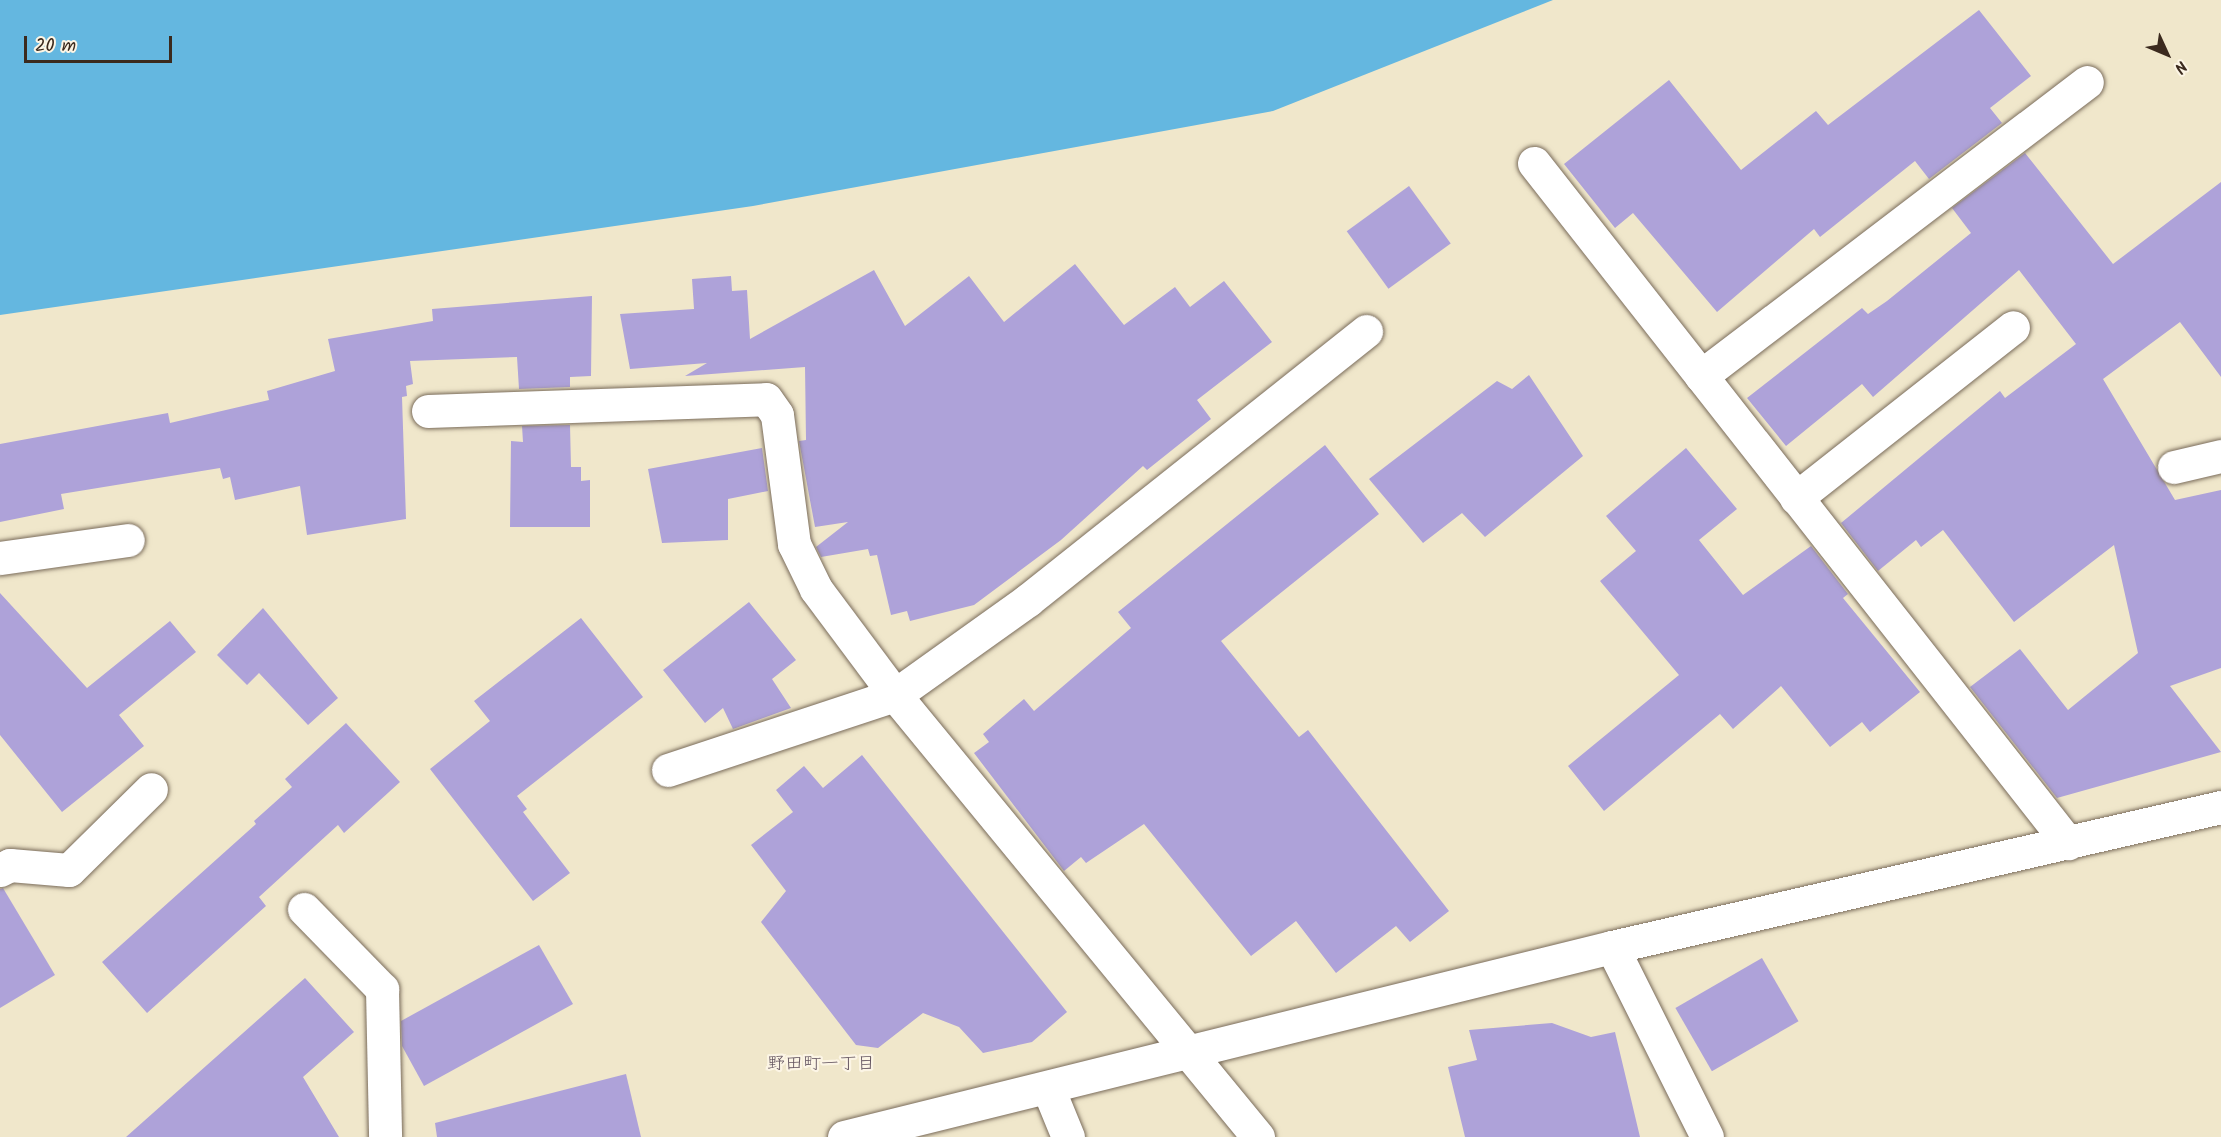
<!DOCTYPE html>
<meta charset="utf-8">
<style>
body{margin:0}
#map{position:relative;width:2221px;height:1137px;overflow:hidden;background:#f0e7cb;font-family:Kalam,"Klee One",sans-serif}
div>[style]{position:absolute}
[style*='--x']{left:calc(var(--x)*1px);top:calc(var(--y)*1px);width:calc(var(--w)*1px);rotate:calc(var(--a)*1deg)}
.water>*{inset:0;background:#64b7e0}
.building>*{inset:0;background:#aea2d9;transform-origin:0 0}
.roads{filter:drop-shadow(0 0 2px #7a6c5b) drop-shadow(0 0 2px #7a6c5b)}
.minor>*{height:33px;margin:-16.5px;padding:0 16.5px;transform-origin:16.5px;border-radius:16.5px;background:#fff}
span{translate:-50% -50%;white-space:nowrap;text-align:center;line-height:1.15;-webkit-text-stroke:4.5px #fcf5e5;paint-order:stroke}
.neighbourhood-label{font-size:18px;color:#63545f}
.north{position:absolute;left:2137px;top:24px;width:60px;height:60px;-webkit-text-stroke:4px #fcf5e5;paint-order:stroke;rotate:134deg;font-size:16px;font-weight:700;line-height:24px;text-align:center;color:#3b2a1e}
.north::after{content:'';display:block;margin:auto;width:21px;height:27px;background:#3b2a1e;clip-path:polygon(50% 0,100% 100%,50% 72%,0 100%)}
.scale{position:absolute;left:24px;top:36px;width:148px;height:27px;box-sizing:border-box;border:3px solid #3b2a1e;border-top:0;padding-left:8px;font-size:18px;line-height:21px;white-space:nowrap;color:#3b2a1e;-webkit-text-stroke:4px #fcf5e5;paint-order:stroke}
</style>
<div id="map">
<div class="water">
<div style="clip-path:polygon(0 0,1553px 0,1273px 111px,753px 206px,0 315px)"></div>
</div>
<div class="building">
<div style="clip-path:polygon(1979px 10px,2031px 76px,1990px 108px,2002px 123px,1929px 179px,1915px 161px,1820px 237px,1814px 229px,1717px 312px,1633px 213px,1615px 228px,1564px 164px,1669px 80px,1741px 170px,1816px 111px,1828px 125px)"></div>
<div style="clip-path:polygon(2025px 153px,2113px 264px,2221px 182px,2221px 377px,2180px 322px,2103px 379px,2175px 500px,2221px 490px,2221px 668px,2170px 686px,2221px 752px,2057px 798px,1970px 687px,2020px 649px,2068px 710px,2138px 653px,2114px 545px,2014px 622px,1943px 530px,1921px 547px,1916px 540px,1878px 571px,1841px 523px,2000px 391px,2005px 398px,2076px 344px,2019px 270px,1873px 397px,1862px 384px,1786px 446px,1747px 398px,1862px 308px,1868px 314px,1887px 301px,1971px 233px,1952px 208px)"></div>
<div style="left:1409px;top:186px;width:71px;height:77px;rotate:54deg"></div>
<div style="clip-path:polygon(1075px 264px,1124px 325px,1175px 287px,1190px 307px,1224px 281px,1272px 342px,1197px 400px,1211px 419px,1147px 470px,1143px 466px,1061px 540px,974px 605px,910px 621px,907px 611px,891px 615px,877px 555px,870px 556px,868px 549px,821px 557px,816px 547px,848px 522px,815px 527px,799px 441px,806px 440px,805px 367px,685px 376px,707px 363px,630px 369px,620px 314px,694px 309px,692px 279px,731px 276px,732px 291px,747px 290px,750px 339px,874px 270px,905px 326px,969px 276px,1004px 322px)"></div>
<div style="clip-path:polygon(592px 296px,591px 376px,570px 377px,570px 387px,519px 389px,517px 357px,410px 361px,413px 384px,406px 386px,407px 396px,402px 397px,406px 519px,307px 535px,300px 486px,235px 500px,230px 477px,223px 479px,220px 468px,61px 494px,64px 509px,0 522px,0 444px,168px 413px,170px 423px,269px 400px,267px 391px,335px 371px,328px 339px,433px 321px,432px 309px)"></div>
<div style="clip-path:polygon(1529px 375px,1583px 456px,1485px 537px,1462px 513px,1423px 543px,1369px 479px,1497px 381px,1512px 389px)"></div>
<div style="clip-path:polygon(570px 425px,571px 467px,581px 467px,581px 481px,590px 480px,590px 527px,510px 527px,511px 441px,523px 442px,522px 426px)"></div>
<div style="clip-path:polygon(1325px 445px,1379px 514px,1221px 641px,1299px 737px,1308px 730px,1449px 911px,1410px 942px,1396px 926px,1336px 973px,1296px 921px,1251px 956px,1144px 824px,1086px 863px,1081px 857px,1064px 871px,974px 753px,989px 742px,983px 734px,1024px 699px,1034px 711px,1131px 628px,1118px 612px)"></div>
<div style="clip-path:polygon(762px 448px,768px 491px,728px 499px,728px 540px,662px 543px,648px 469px)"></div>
<div style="clip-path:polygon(1686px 448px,1737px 509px,1699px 540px,1743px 595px,1811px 546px,1848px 594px,1843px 598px,1920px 692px,1870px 732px,1862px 722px,1830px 747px,1781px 686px,1733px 729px,1720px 714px,1604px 811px,1568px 766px,1679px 675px,1600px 581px,1636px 551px,1606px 516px)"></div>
<div style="clip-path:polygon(0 593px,87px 688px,170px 621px,196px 652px,119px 715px,144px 746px,62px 812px,0 735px)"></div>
<div style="clip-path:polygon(749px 602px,796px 660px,772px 679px,791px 708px,733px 729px,723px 708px,705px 723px,663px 670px)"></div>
<div style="clip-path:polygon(263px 608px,338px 698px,308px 725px,259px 673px,247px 685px,217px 655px)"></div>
<div style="clip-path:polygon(581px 618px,643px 697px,517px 796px,527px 809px,523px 812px,570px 873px,533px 901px,430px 769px,490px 721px,474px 701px)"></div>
<div style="clip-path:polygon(346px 723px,400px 782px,344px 833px,338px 825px,259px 897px,266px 906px,147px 1013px,102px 962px,256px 824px,254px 821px,292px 787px,285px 779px)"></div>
<div style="clip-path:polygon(862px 755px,1067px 1012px,1032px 1042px,983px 1053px,959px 1027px,923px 1013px,878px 1048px,856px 1045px,761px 922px,786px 891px,751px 845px,793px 812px,776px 790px,804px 766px,823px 788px)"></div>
<div style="clip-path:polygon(3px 888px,55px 975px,0 1008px,0 889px)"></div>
<div style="clip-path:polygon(539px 945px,573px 1004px,424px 1086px,402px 1046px,401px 1021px)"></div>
<div style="left:1762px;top:958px;width:73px;height:100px;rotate:60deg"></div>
<div style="clip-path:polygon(305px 978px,354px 1032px,303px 1077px,339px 1137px,126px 1137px)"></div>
<div style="clip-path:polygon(1552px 1023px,1591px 1037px,1615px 1032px,1640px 1137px,1465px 1137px,1448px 1067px,1477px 1060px,1469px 1030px)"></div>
<div style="clip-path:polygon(626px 1074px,641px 1137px,437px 1137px,435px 1123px)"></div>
</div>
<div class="roads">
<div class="minor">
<div style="--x:1534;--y:163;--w:865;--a:51.86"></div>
<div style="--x:1701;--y:376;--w:485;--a:-37.3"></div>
<div style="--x:428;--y:411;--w:338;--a:-2"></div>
<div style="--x:766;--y:399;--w:19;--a:55"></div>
<div style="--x:777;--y:415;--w:130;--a:82.5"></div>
<div style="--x:794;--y:544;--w:50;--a:63.9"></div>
<div style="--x:816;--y:589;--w:132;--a:53.3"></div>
<div style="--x:895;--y:695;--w:572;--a:50.6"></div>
<div style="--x:2174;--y:467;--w:48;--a:-13.2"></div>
<div style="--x:1796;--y:498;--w:276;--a:-38.2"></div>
<div style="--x:0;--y:558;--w:129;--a:-8"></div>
<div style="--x:668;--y:770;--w:239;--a:-18.3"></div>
<div style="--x:895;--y:695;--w:163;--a:-35.5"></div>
<div style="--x:1028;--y:600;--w:432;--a:-38.5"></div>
<div style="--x:0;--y:870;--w:11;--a:-27"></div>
<div style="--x:10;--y:865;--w:59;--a:4.8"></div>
<div style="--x:69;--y:870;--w:115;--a:-44.6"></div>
<div style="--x:304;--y:909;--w:112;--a:45.7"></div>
<div style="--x:382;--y:989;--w:148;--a:88.8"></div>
<div style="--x:1612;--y:947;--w:212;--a:63.4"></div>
<div style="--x:1048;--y:1088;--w:53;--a:67.8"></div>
<div style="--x:844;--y:1137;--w:791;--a:-13.9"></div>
<div style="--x:1612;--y:947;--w:625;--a:-12.95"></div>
</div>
</div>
<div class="neighbourhood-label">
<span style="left:821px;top:1065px">野田町一丁目</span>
</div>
<div class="north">N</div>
<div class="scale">20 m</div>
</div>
